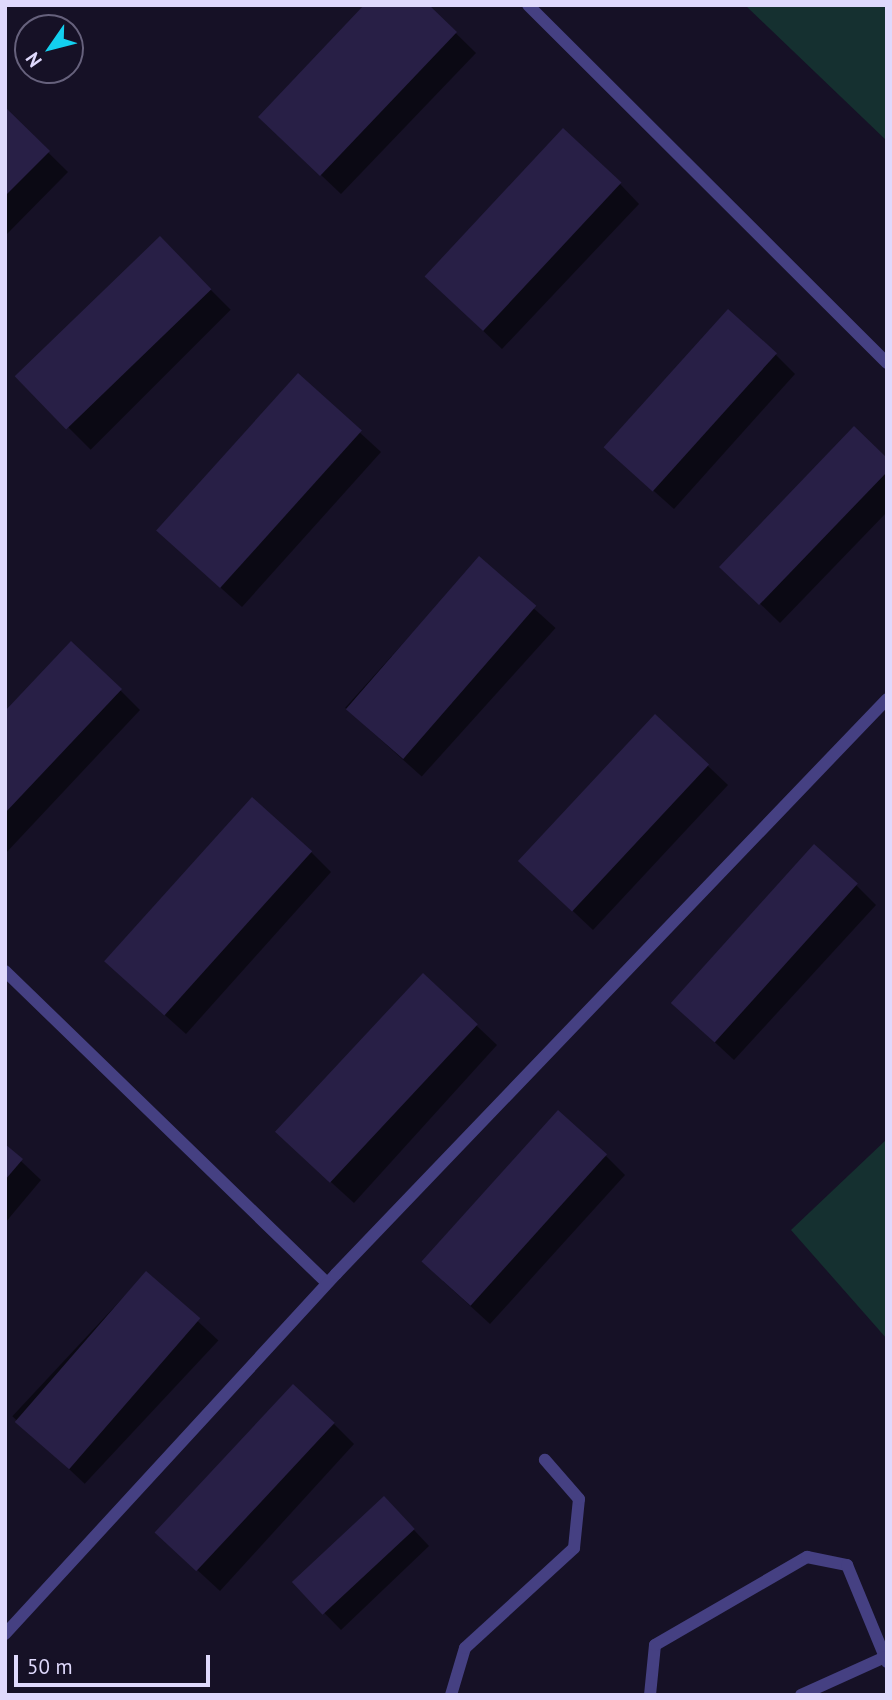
<!DOCTYPE html>
<style>
body{margin:0}
#map{position:relative;width:892px;height:1700px;overflow:hidden;background:#161126;font-family:"PT Sans",sans-serif}
div>[style]{position:absolute}
[style*='--x']{left:calc(var(--x)*1px);top:calc(var(--y)*1px);width:calc(var(--w)*1px);rotate:calc(var(--a)*1deg)}
.green>*{inset:0;background:#153030}
.shadow>*{inset:0;background:#0007;transform-origin:0 0}
.building>*{inset:0;background:#281f46;transform-origin:0 0}
.service>*{height:12px;margin:-6px;padding:0 6px;transform-origin:6px;border-radius:6px;background:#454082}
span{translate:-50% -50%;white-space:nowrap;text-align:center;line-height:1.15;-webkit-text-stroke:5px #161126;paint-order:stroke}
.frame{position:absolute;inset:0;border:7px solid #dfd9fc;pointer-events:none}
.north{position:absolute;left:14px;top:14px;width:70px;height:70px;box-sizing:border-box;background:#161126;border:2px solid #66617c;border-radius:50%;rotate:235deg;font-size:19px;font-weight:700;line-height:28px;text-align:center;color:#dfd9fc}
.north::after{content:'';display:block;margin:auto;width:24px;height:32px;background:#13d0ef;clip-path:polygon(50% 0,100% 100%,50% 72%,0 100%)}
.scale{position:absolute;left:14px;top:1655px;width:196px;height:32px;box-sizing:border-box;border:4px solid #dfd9fc;border-top:0;padding-left:9px;font-size:21px;line-height:24px;white-space:nowrap;color:#dfd9fc;-webkit-text-stroke:5px #161126;paint-order:stroke}
</style>
<div id="map">
<div class="green">
<div style="clip-path:polygon(745px 5px,887px 5px,887px 141px)"></div>
<div style="clip-path:polygon(887px 1139px,887px 1339px,791px 1230px)"></div>
</div>
<div class="shadow">
<div style="clip-path:polygon(427px 5px,476px 53px,341px 194px,280px 136px)"></div>
<div style="clip-path:polygon(5px 110px,68px 172px,5px 236px)"></div>
<div style="clip-path:polygon(620px 184px,639px 204px,502px 349px,446px 295px)"></div>
<div style="left:160px;top:239px;width:100px;height:198px;rotate:45deg"></div>
<div style="clip-path:polygon(775px 354px,795px 374px,674px 509px,627px 467px)"></div>
<div style="clip-path:polygon(298px 376px,381px 452px,242px 607px,180px 551px)"></div>
<div style="clip-path:polygon(887px 460px,887px 512px,780px 623px,722px 567px)"></div>
<div style="left:479px;top:559px;width:103px;height:200px;rotate:42deg"></div>
<div style="clip-path:polygon(120px 690px,140px 710px,5px 854px,5px 713px)"></div>
<div style="clip-path:polygon(655px 716px,728px 785px,593px 930px,540px 880px)"></div>
<div style="clip-path:polygon(311px 852px,331px 872px,186px 1034px,128px 982px)"></div>
<div style="clip-path:polygon(856px 885px,876px 905px,734px 1060px,693px 1022px)"></div>
<div style="clip-path:polygon(423px 975px,497px 1045px,354px 1203px,299px 1153px)"></div>
<div style="clip-path:polygon(5px 1146px,41px 1180px,5px 1223px)"></div>
<div style="clip-path:polygon(606px 1156px,625px 1175px,490px 1324px,443px 1281px)"></div>
<div style="left:146px;top:1273px;width:99px;height:196px;rotate:43deg"></div>
<div style="clip-path:polygon(334px 1424px,354px 1444px,220px 1591px,180px 1554px)"></div>
<div style="clip-path:polygon(399px 1514px,429px 1546px,341px 1630px,295px 1583px)"></div>
</div>
<div class="building">
<div style="clip-path:polygon(364px 5px,429px 5px,457px 32px,320px 176px,258px 117px)"></div>
<div style="clip-path:polygon(5px 107px,50px 151px,5px 196px)"></div>
<div style="left:563px;top:128px;width:80px;height:203px;rotate:43deg"></div>
<div style="left:160px;top:236px;width:74px;height:202px;rotate:46deg"></div>
<div style="left:728px;top:309px;width:66px;height:186px;rotate:42deg"></div>
<div style="left:298px;top:373px;width:86px;height:212px;rotate:42deg"></div>
<div style="clip-path:polygon(854px 426px,887px 458px,887px 472px,759px 605px,719px 567px)"></div>
<div style="left:479px;top:556px;width:76px;height:203px;rotate:41deg"></div>
<div style="clip-path:polygon(71px 641px,122px 689px,5px 813px,5px 711px)"></div>
<div style="left:655px;top:714px;width:74px;height:201px;rotate:43deg"></div>
<div style="left:252px;top:797px;width:81px;height:221px;rotate:42deg"></div>
<div style="left:814px;top:844px;width:59px;height:214px;rotate:42deg"></div>
<div style="left:423px;top:973px;width:75px;height:217px;rotate:43deg"></div>
<div style="left:558px;top:1110px;width:66px;height:204px;rotate:42deg"></div>
<div style="clip-path:polygon(5px 1144px,23px 1159px,5px 1180px)"></div>
<div style="left:146px;top:1271px;width:72px;height:200px;rotate:41deg"></div>
<div style="left:293px;top:1384px;width:57px;height:203px;rotate:43deg"></div>
<div style="left:384px;top:1496px;width:45px;height:126px;rotate:47deg"></div>
</div>
<div class="service">
<div style="--x:528;--y:5;--w:507;--a:44.92"></div>
<div style="--x:5;--y:971;--w:448;--a:44.1"></div>
<div style="--x:5;--y:1634;--w:489;--a:-47.4"></div>
<div style="--x:336;--y:1274;--w:796;--a:-46.22"></div>
<div style="--x:451;--y:1695;--w:49;--a:-73.4"></div>
<div style="--x:465;--y:1648;--w:148;--a:-42.5"></div>
<div style="--x:574;--y:1548;--w:49;--a:-84.2"></div>
<div style="--x:579;--y:1499;--w:52;--a:-131.1"></div>
<div style="--x:650;--y:1695;--w:50;--a:-84.3"></div>
<div style="--x:655;--y:1645;--w:176;--a:-30.1"></div>
<div style="--x:807;--y:1557;--w:41;--a:11.3"></div>
<div style="--x:847;--y:1565;--w:105;--a:67.6"></div>
<div style="--x:801;--y:1695;--w:92;--a:-24.3"></div>
</div>
<div class="frame"></div>
<div class="north">N</div>
<div class="scale">50 m</div>
</div>
